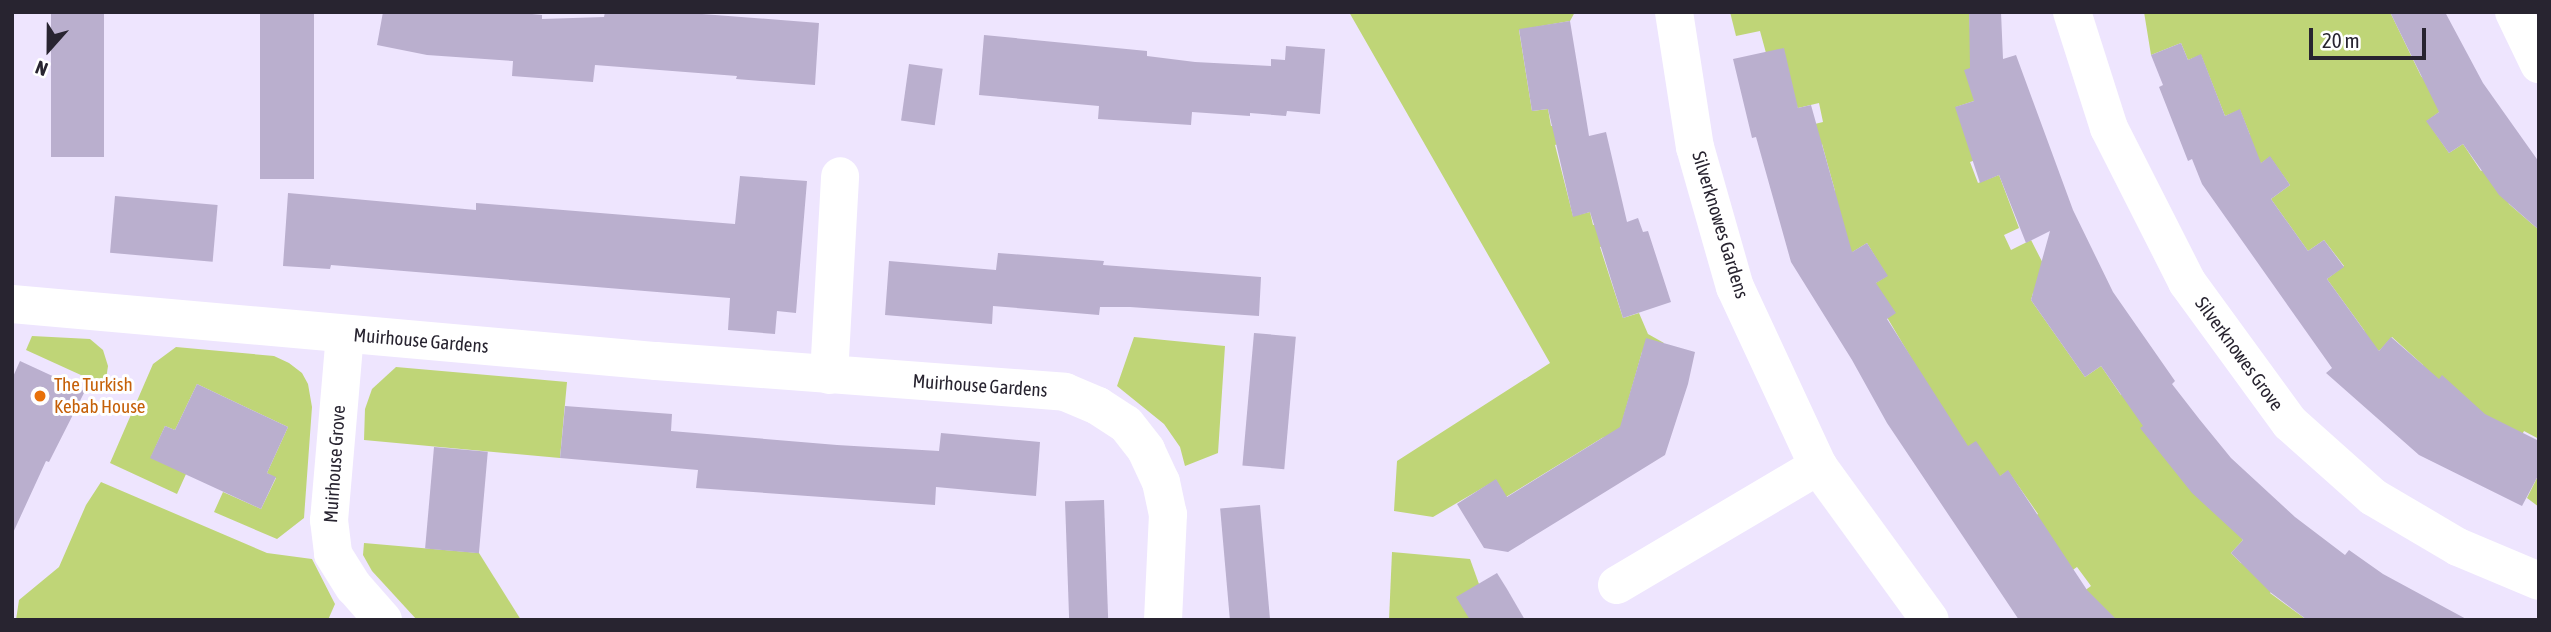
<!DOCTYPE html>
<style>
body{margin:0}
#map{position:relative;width:2551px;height:632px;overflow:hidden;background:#eee5fe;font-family:"Asap Condensed",sans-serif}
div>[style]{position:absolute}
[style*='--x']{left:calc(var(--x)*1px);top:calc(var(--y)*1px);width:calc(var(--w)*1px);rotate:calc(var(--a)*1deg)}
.green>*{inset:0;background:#bfd577}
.building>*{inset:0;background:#baafce;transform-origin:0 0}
.minor>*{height:38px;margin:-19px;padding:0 19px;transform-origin:19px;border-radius:19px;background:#fff}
.dots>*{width:19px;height:19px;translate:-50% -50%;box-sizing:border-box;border:4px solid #fff;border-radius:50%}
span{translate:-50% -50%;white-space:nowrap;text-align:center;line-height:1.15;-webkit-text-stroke:6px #fff;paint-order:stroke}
.street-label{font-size:19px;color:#282430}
.food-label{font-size:19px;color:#c56008}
.left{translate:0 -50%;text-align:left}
.frame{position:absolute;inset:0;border:14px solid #282430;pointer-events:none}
.north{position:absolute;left:14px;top:14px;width:70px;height:70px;-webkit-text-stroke:5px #fff;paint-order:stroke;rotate:201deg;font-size:19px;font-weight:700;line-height:28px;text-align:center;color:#282430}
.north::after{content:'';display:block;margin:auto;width:24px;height:32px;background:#282430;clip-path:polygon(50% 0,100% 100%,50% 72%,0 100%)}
.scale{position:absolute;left:2309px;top:28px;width:117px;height:32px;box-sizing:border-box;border:4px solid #282430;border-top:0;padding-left:9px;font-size:21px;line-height:24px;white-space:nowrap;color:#282430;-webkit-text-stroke:5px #fff;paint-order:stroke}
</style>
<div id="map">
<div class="green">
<div style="clip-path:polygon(1349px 12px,1575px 12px,1570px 21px,1519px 30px,1532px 111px,1548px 109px,1551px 126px,1562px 125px,1567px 141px,1555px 145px,1573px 216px,1590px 212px,1593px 225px,1621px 218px,1616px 241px,1600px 247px,1623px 318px,1639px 313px,1648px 334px,1664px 343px,1642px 352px,1622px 422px,1638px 426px,1602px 438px,1506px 497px,1496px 480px,1433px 517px,1394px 511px,1397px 461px,1550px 363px)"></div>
<div style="clip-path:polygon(1730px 12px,1969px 12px,1974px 101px,1956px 107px,1996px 152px,1970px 162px,1978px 183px,1999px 175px,2019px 228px,2004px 235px,2011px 250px,2031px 240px,2053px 283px,2033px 293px,2031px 300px,2085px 377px,2101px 366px,2121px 395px,2133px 387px,2243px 540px,2231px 553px,2241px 563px,2284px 574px,2270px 593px,2307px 620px,2117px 620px,2062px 607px,2091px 586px,2077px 567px,2058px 580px,2029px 520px,2038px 514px,2008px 471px,1991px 482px,1932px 393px,1869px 287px,1887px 276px,1867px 243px,1823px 270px,1835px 191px,1822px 144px,1795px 151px,1790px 130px,1823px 122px,1819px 103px,1798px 108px,1766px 53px,1760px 31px,1736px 36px)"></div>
<div style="clip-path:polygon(2144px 12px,2390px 12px,2421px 76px,2446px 107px,2427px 121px,2449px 153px,2463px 144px,2481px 171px,2492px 164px,2509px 204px,2539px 230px,2539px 439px,2524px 431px,2515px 448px,2427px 393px,2423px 365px,2392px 337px,2379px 351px,2367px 341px,2364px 330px,2327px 279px,2344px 266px,2324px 240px,2308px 251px,2271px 199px,2290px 185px,2270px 157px,2219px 192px,2250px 135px,2240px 110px,2225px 116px,2201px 55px,2188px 60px,2181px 43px,2151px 55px)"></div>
<div style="clip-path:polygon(32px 336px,90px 339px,103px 350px,108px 366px,105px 386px,26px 350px)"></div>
<div style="clip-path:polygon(1134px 337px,1225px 346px,1218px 453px,1185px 466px,1180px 447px,1164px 424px,1117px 386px)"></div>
<div style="clip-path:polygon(176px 347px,274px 356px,289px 363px,302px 373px,308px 384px,312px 407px,304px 518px,277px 539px,214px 512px,223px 492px,261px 509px,276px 478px,267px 473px,288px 427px,197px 384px,175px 430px,165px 426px,151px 457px,186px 474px,177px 494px,110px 463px,153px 364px)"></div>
<div style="clip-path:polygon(396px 367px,567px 382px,560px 458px,364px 440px,365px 409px,372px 389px)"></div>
<div style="clip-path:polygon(2539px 474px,2539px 507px,2527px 498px)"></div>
<div style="clip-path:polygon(101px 482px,267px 553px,312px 559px,335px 604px,328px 620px,16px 620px,19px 600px,59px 567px,86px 505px)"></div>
<div style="clip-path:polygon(364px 543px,479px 553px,521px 620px,417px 620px,372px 571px,363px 555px)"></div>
<div style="clip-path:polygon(1392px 552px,1470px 559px,1479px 584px,1470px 620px,1389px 620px)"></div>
</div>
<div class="building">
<div style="left:51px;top:12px;width:53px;height:145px"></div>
<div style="left:260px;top:12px;width:54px;height:167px"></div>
<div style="clip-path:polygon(383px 12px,512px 12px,542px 15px,542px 19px,604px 17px,605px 12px,676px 12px,819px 23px,815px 85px,736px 79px,737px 76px,595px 65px,593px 82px,512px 76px,513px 61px,427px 55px,377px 45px)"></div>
<div style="clip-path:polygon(1969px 12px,2001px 12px,2003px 59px,2016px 55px,2073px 210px,2113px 292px,2175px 381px,2172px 384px,2200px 420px,2231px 458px,2295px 517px,2345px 555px,2349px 550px,2383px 574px,2468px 620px,2307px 620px,2270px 592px,2231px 553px,2243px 540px,2192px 493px,2140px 428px,2143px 426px,2101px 366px,2085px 377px,2031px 300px,2050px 231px,2026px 243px,1999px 175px,1980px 183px,1955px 107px,1974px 101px,1964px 70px,1970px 68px)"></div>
<div style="clip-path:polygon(2390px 12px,2445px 12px,2483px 83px,2539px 162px,2539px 230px,2499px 195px,2463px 144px,2449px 153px,2426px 121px,2439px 112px)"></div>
<div style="clip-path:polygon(1570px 21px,1589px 136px,1606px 132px,1627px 222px,1638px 218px,1643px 232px,1648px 231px,1671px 302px,1623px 318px,1590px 212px,1573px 217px,1548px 109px,1532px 111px,1519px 29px)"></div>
<div style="clip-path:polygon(984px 35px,1147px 51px,1147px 56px,1195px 62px,1271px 66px,1271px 59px,1285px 60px,1286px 46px,1325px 49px,1320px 114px,1287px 111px,1286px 116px,1250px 113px,1250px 116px,1192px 112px,1191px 125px,1098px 119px,1099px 106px,979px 95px)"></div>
<div style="clip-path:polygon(2181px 43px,2188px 60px,2201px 54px,2225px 116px,2240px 109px,2261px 163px,2270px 156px,2290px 185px,2271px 199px,2308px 251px,2324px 240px,2344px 267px,2327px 279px,2379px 351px,2391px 337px,2439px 379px,2442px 375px,2485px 414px,2539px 441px,2539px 474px,2522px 506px,2419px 455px,2326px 373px,2332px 368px,2202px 184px,2192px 159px,2188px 161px,2159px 87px,2163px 85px,2151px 55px)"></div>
<div style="clip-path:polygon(1784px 48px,1798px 108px,1811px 105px,1852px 252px,1867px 243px,1888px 276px,1876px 283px,1896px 313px,1887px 319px,1968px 446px,1976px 441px,2000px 476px,2008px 470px,2087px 590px,2117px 620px,2019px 620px,1887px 423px,1852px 360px,1791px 262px,1756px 137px,1752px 138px,1733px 59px)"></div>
<div style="left:909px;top:64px;width:34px;height:57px;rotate:8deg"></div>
<div style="clip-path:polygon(740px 176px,807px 181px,796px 313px,777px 311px,775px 334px,728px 330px,730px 298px,331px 265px,330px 269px,283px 266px,288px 193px,476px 210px,476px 203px,735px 224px)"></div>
<div style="left:115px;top:196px;width:103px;height:57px;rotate:5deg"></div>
<div style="clip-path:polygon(998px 253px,1104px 261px,1103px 265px,1261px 277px,1259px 316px,1130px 307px,1100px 307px,1099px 315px,993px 306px,992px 324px,885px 315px,889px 261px,996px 270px)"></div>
<div style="left:1254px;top:333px;width:42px;height:133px;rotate:5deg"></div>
<div style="clip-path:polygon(1646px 338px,1695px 352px,1688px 384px,1665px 455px,1508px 552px,1484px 548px,1457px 504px,1496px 479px,1507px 497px,1620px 427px)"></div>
<div style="clip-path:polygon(20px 361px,85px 391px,49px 462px,46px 461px,12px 535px,12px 379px)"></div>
<div style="clip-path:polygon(197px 384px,288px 427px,267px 473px,276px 477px,261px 509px,150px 458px,165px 426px,175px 430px)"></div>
<div style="clip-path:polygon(565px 406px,672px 414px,671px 431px,837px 445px,939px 451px,941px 433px,1040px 442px,1036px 496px,936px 487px,935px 505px,696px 488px,698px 470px,560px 458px)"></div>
<div style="left:434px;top:447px;width:54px;height:102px;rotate:5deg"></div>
<div style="left:1104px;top:500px;width:120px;height:39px;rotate:88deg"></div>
<div style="left:1260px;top:505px;width:115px;height:40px;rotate:85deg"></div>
<div style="clip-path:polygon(1497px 573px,1507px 589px,1525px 620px,1470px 620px,1456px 597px)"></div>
</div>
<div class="minor">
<div style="--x:1674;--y:12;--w:137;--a:81.2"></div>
<div style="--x:1695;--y:147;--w:146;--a:74.1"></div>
<div style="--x:1735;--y:287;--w:197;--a:65.1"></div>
<div style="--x:1818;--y:466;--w:190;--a:54"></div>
<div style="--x:2072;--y:12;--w:122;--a:72.3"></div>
<div style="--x:2109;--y:128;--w:173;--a:63.1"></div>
<div style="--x:2187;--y:282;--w:175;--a:53.9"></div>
<div style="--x:2290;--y:423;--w:111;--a:41.7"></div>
<div style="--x:2373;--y:497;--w:99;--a:30.5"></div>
<div style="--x:2458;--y:547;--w:88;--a:22.8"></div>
<div style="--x:2514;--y:12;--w:58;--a:64.3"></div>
<div style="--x:12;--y:304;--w:647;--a:5.06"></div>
<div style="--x:656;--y:361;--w:410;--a:4.3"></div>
<div style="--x:1065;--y:392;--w:36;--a:23"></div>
<div style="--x:1098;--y:406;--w:33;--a:33"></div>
<div style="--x:1126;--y:424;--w:33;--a:52"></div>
<div style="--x:1146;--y:450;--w:35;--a:65"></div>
<div style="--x:1161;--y:482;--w:33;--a:78"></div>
<div style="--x:1168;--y:514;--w:106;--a:92.7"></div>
<div style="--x:345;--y:334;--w:187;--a:94.9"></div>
<div style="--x:329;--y:520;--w:34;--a:83"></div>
<div style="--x:333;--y:554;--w:39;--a:58"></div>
<div style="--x:354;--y:587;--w:44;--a:48.7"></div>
<div style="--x:829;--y:375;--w:199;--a:-86.8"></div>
<div style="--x:1617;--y:585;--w:234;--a:-30.6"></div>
</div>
<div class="dots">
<div style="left:40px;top:396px;background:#e8710a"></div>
</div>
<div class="street-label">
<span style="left:1720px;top:225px;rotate:73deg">Silverknowes Gardens</span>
<span style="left:421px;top:341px;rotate:5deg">Muirhouse Gardens</span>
<span style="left:2239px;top:354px;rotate:54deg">Silverknowes Grove</span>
<span style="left:980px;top:386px;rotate:4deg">Muirhouse Gardens</span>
<span style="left:335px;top:464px;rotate:-86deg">Muirhouse Grove</span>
</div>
<div class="food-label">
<span class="left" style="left:54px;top:396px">The Turkish<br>Kebab House</span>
</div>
<div class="frame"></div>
<div class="north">N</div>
<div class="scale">20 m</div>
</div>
